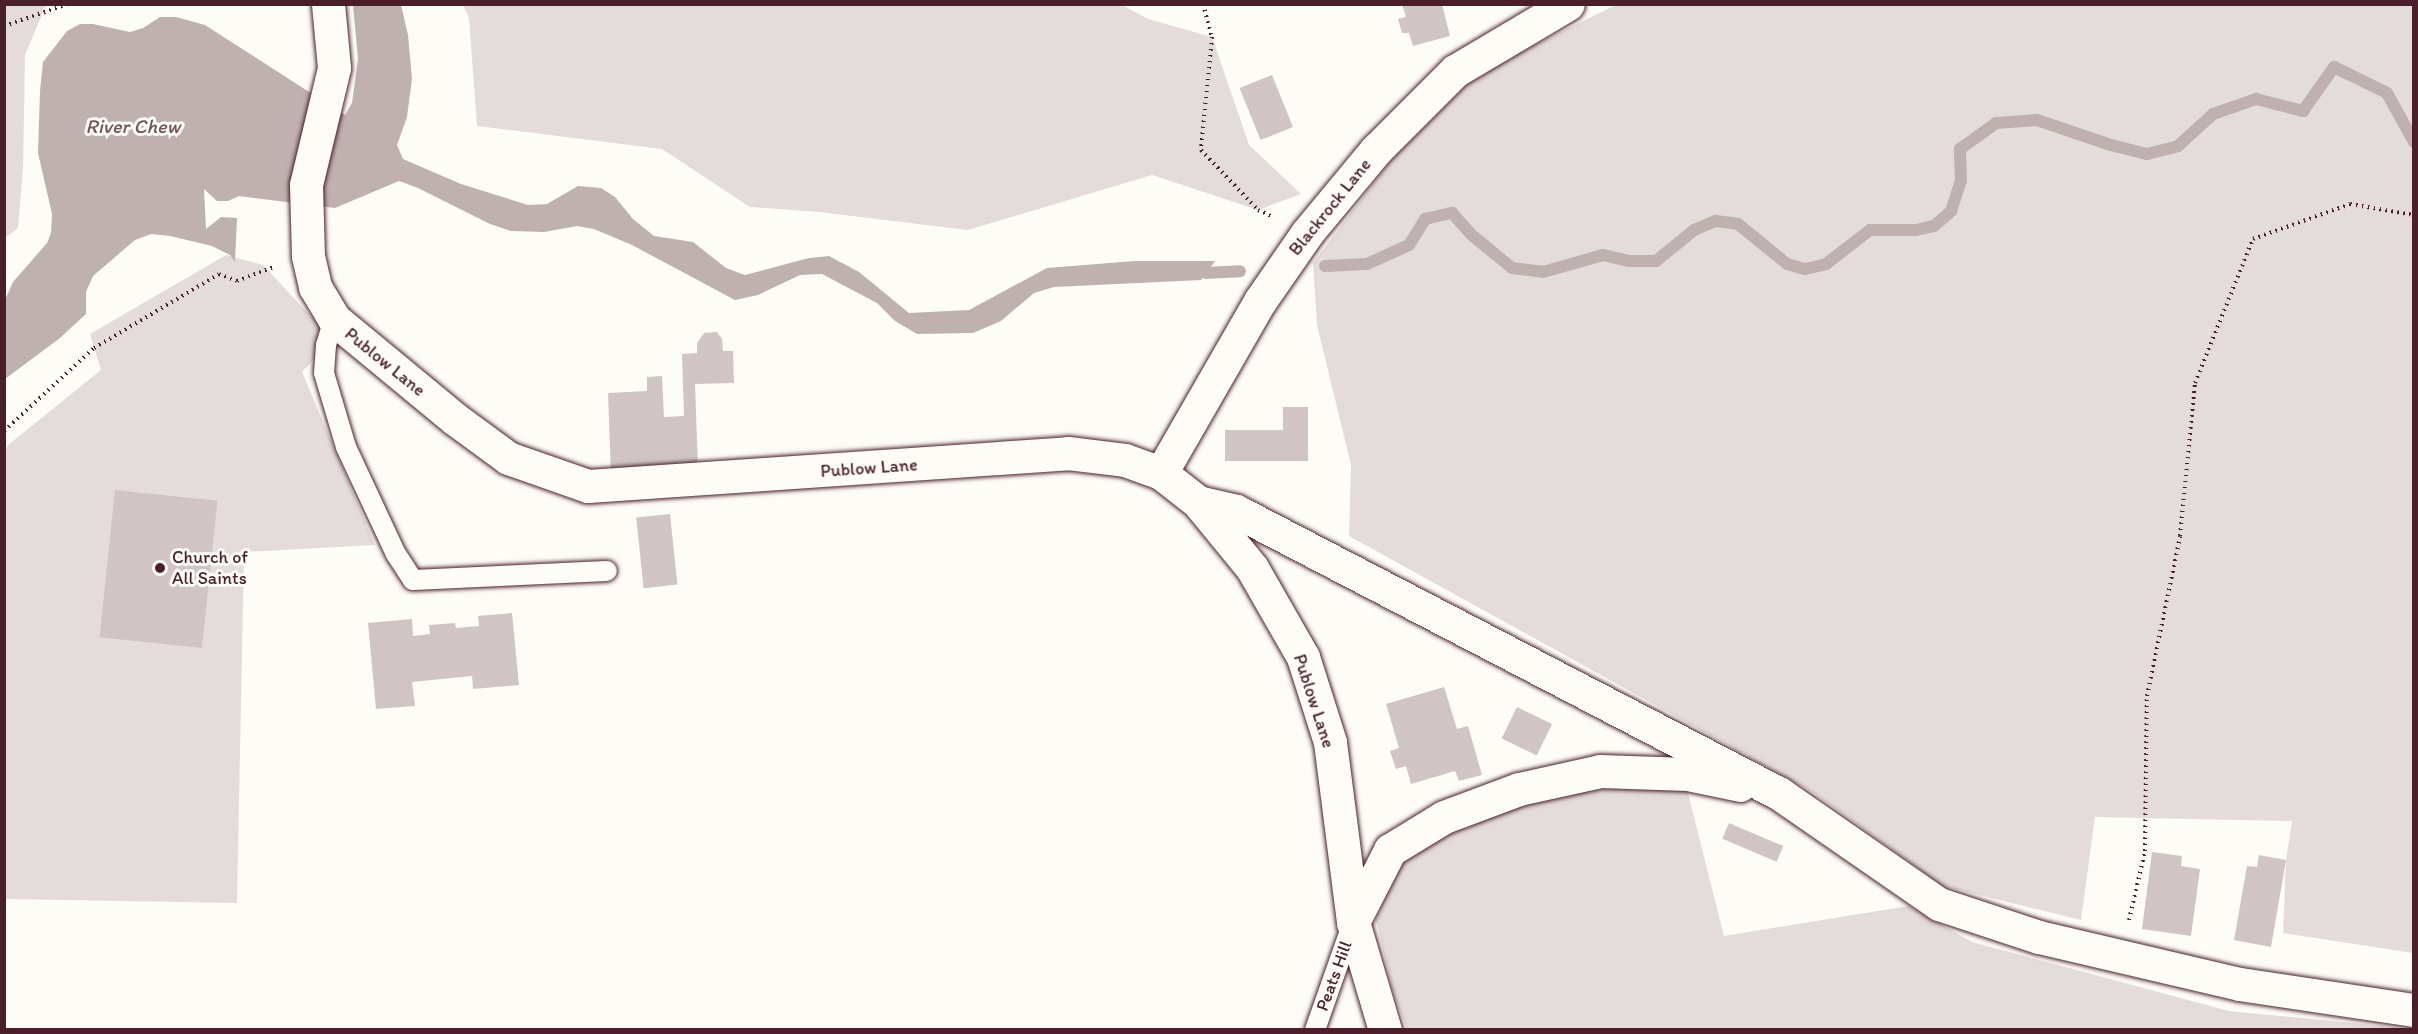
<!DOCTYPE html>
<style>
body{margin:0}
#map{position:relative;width:2418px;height:1034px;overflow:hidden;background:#fdfcf7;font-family:Itim,sans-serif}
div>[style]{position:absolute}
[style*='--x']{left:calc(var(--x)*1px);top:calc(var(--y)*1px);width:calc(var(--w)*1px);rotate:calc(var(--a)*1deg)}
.green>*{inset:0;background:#e3dcda}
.water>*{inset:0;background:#c0b1b1}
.stream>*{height:12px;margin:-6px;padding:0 6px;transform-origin:6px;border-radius:6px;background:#c0b1b1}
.building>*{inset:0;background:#d0c5c4;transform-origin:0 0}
.path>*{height:4px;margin-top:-2px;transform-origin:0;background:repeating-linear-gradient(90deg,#4a1f2b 0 1.5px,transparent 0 6px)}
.roads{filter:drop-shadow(0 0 2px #4a1f2b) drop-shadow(0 0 2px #4a1f2b)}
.service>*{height:20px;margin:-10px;padding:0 10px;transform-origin:10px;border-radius:10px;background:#fdfcf7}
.minor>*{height:33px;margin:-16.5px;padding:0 16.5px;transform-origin:16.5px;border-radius:16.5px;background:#fdfcf7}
.dots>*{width:16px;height:16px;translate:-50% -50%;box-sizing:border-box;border:3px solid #fdfcf7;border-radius:50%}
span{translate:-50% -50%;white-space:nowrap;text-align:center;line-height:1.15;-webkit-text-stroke:6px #fdfcf7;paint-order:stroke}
.street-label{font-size:18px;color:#4a1f2b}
.poi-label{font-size:18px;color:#4a1f2b}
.left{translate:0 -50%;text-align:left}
.water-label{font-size:20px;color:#73525a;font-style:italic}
.frame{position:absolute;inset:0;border:6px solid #4a1f2b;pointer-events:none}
</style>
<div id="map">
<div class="green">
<div style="clip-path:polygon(5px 4px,46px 5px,25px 55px,23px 169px,18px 228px,5px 238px)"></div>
<div style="clip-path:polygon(463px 5px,1122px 5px,1148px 19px,1212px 37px,1249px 145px,1301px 194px,1258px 210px,1152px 175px,968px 230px,819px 212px,750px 207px,662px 149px,477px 126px,469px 18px)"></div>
<div style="clip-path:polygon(1616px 5px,2413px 5px,2413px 953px,2283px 933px,2286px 860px,2292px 821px,2095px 817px,2081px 920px,1943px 886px,1811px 791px,1349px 536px,1351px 465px,1317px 325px,1313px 263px,1417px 126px,1469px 77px)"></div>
<div style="clip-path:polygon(226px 255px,263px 265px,333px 340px,302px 372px,375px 545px,244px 552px,237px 903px,5px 899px,5px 452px,8px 445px,101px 370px,90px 334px)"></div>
<div style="clip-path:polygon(1598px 783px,1687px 789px,1724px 936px,1908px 906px,1972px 942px,2229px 1011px,2413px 1029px,1407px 1029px,1392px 988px,1376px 920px,1399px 864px,1473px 817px)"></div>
</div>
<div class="water">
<div style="clip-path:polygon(353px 5px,401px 5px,408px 35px,412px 79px,407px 117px,397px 145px,403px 159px,461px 184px,528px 205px,547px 204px,578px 186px,601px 188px,615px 197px,633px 219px,654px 236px,693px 242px,726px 268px,745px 275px,809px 258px,829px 256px,859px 272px,909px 313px,969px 310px,1047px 268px,1135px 261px,1215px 261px,1201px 280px,1054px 287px,1034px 293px,1001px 321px,973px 333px,917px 334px,895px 321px,877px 303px,822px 274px,800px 275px,758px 295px,735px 300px,632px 245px,594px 229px,577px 226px,544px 232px,511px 231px,490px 224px,418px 188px,399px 181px,335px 208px,239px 196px,228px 201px,217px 201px,204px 189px,206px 229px,221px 217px,237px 218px,235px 262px,230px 255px,212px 246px,170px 236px,151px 234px,135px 240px,93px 276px,86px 292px,86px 314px,60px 338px,5px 379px,5px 300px,13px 282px,47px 243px,51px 233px,52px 214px,38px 153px,40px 91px,43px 62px,67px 31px,80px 24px,93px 24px,130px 32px,143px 28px,160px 17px,176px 17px,205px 25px,345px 115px,352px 103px,358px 59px)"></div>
</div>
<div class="stream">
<div style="--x:1325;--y:266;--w:42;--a:-2.7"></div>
<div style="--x:1367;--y:264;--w:46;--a:-24.3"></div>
<div style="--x:1409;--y:245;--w:31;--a:-58"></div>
<div style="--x:1425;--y:219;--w:28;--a:-13"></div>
<div style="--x:1452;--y:213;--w:31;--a:48"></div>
<div style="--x:1473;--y:236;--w:50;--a:39.4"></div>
<div style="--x:1512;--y:268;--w:31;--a:7"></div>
<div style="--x:1543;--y:272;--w:62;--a:-15.8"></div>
<div style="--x:1603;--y:255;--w:27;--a:13"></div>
<div style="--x:1629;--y:261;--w:27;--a:0"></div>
<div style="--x:1656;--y:261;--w:49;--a:-39.2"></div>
<div style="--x:1694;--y:230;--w:23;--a:-23"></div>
<div style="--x:1715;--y:221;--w:23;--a:7"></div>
<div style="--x:1738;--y:224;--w:63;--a:39.2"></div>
<div style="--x:1787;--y:264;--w:19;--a:16"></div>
<div style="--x:1805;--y:269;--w:22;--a:-13"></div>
<div style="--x:1826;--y:264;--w:56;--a:-37.7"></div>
<div style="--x:1870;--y:230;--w:46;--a:0"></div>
<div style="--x:1916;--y:230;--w:18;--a:-13"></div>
<div style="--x:1934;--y:226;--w:23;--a:-41"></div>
<div style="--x:1951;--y:211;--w:32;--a:-72"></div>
<div style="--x:1961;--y:181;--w:32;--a:-92"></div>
<div style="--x:1960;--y:149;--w:44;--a:-35.8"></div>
<div style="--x:1996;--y:123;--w:41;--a:-4.2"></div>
<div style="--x:2037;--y:120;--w:78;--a:18.7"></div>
<div style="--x:2111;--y:145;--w:37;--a:14"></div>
<div style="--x:2147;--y:154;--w:32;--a:-14"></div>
<div style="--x:2178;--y:146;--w:47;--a:-42.4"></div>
<div style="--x:2213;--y:114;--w:46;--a:-19.2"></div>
<div style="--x:2256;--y:99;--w:49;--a:14.3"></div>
<div style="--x:2303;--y:111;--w:54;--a:-54.8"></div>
<div style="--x:2334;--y:67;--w:59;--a:26.1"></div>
<div style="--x:2387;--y:93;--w:56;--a:61.1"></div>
<div style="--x:1206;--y:273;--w:34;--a:-3"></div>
</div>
<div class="building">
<div style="clip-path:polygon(1402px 4px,1442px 4px,1450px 36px,1413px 46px,1409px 33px,1402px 33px,1398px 19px,1406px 17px)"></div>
<div style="left:1272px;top:75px;width:56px;height:35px;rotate:68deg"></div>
<div style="clip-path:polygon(717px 332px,722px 339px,723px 351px,733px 351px,734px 383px,695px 384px,698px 469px,611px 473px,608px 393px,647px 391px,647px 377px,662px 376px,664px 417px,684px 416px,682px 354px,697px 353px,697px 343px,704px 333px)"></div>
<div style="clip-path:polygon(1283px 407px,1308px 407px,1308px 461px,1225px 461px,1225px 430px,1283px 430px)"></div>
<div style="left:115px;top:490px;width:103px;height:148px;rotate:6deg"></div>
<div style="left:670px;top:514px;width:71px;height:34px;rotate:84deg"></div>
<div style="clip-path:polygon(512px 613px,519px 685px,473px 689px,472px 676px,412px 682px,415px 706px,376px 709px,368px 623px,412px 619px,413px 636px,430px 634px,429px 625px,455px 623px,456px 628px,479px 626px,478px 616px)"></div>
<div style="clip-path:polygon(1444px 687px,1457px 729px,1468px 726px,1482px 775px,1459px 781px,1455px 771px,1411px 784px,1406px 766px,1396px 769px,1390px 751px,1399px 748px,1386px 704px)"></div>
<div style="left:1517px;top:707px;width:39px;height:35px;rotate:26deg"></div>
<div style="left:1729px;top:823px;width:59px;height:17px;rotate:23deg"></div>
<div style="clip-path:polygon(2152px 852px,2182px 856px,2181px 866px,2200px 869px,2191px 936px,2142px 929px)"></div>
<div style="clip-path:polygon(2259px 855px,2286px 860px,2271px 947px,2234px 940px,2247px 866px,2257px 867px)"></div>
</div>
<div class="path">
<div style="--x:1203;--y:4;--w:34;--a:75"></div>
<div style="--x:1212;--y:37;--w:114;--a:95.6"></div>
<div style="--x:1201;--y:150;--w:83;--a:46.5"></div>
<div style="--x:1258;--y:210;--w:17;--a:24"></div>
<div style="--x:4;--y:26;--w:68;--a:-19"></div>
<div style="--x:4;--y:431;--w:122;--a:-42.7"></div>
<div style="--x:94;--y:348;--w:145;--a:-30.6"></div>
<div style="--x:219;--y:274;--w:19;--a:21"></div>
<div style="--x:237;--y:281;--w:39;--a:-21"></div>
<div style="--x:2129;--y:920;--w:71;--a:-76.9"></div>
<div style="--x:2145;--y:851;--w:155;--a:-89.3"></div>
<div style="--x:2147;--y:696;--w:163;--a:-78.3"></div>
<div style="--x:2180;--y:536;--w:154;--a:-84.4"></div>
<div style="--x:2195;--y:383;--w:155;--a:-68.1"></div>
<div style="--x:2253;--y:239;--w:103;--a:-19.8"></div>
<div style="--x:2350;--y:204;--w:65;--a:9.8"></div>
</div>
<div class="roads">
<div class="service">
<div style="--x:334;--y:319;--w:27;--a:107"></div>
<div style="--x:326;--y:345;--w:28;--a:94"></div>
<div style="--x:324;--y:373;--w:77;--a:73.4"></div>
<div style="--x:346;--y:447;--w:118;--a:65"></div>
<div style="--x:396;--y:554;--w:31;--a:57"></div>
<div style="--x:413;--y:580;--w:194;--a:-2.7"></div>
<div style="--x:1315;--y:1030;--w:111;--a:-70.6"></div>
</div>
<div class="minor">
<div style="--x:328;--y:4;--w:64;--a:84.6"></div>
<div style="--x:334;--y:68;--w:120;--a:103.5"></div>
<div style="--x:306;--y:185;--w:71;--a:88.4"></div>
<div style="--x:308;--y:256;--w:32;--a:77"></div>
<div style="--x:315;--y:287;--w:37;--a:59"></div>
<div style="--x:334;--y:319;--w:157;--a:39.6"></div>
<div style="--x:455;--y:419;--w:66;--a:36.3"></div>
<div style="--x:508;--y:458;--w:85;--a:19.3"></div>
<div style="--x:588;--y:486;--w:481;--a:-3.9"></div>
<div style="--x:1068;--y:453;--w:57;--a:7"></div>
<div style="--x:1125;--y:460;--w:38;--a:20"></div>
<div style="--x:1161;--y:473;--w:47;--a:38.1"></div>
<div style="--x:1198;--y:502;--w:85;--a:50.7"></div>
<div style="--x:1252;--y:568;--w:103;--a:60.2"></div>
<div style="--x:1303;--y:657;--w:89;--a:72.4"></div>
<div style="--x:1330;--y:742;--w:181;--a:82.7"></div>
<div style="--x:1353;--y:922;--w:113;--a:73.5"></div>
<div style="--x:1161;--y:473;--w:198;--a:-60.1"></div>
<div style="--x:1260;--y:301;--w:83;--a:-55.3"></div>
<div style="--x:1307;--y:233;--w:108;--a:-50.3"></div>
<div style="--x:1376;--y:150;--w:112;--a:-45"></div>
<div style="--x:1455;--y:71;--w:131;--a:-30.7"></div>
<div style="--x:1198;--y:502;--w:39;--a:13"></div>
<div style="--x:1236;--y:511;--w:613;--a:27.48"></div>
<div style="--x:1780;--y:794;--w:193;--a:34.7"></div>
<div style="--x:1939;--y:904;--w:105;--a:18.3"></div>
<div style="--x:2039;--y:937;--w:206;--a:13.2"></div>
<div style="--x:2240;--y:984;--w:176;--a:8.5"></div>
<div style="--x:1353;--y:922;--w:81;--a:-62.8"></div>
<div style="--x:1390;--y:850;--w:63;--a:-31.4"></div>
<div style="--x:1444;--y:817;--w:80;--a:-20.5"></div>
<div style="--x:1519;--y:789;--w:83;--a:-12.5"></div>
<div style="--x:1600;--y:771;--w:88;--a:2"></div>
<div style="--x:1688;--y:774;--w:53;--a:11.9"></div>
</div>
</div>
<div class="dots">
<div style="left:160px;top:568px;background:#4a1f2b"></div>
</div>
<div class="street-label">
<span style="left:1330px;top:207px;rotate:-51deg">Blackrock Lane</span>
<span style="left:385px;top:362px;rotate:39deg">Publow Lane</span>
<span style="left:869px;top:468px;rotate:-4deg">Publow Lane</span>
<span style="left:1314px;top:701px;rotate:72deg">Publow Lane</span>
<span style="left:1334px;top:976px;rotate:-70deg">Peats Hill</span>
</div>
<div class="poi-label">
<span class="left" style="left:172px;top:568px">Church of<br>All Saints</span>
</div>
<div class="water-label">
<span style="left:133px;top:126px">River Chew</span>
</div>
<div class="frame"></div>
</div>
